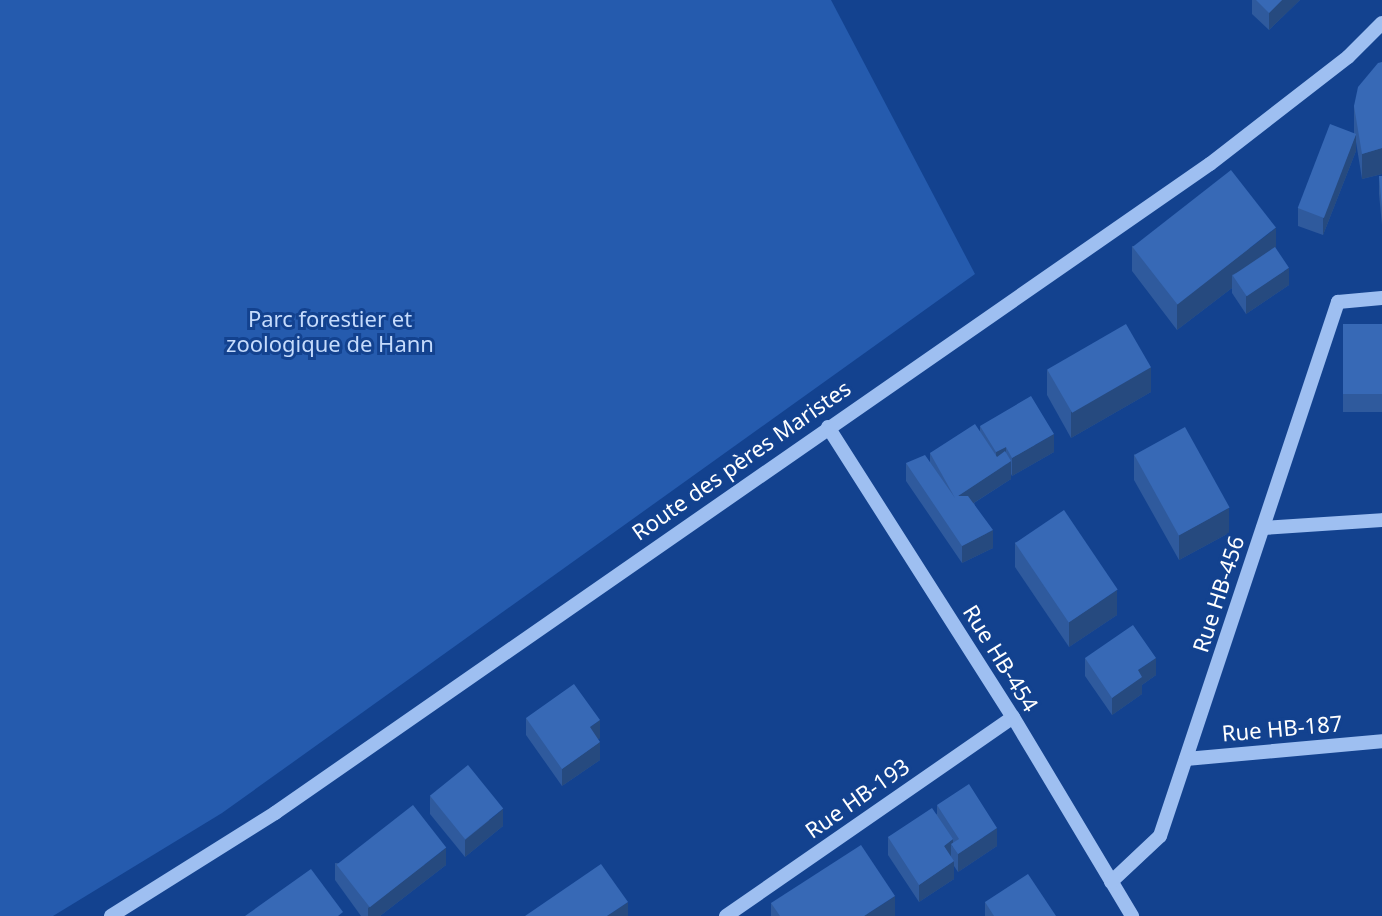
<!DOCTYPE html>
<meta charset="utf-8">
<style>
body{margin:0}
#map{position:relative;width:1382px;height:916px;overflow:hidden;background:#13428f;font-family:"Noto Sans",sans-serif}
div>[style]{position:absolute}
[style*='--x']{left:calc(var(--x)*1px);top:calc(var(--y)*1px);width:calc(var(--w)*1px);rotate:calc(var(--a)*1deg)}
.green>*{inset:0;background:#255bae}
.minor>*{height:14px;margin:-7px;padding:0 7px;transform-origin:7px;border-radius:7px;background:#9ebff1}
.wall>*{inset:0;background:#2f5a9d;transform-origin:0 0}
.shaded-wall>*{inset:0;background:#264a7f}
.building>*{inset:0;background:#3769b6;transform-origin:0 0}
span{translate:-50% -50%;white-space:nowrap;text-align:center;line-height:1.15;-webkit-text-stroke:6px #13428f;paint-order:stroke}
.park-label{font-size:22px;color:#c5dbfc}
.street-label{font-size:22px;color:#fff}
</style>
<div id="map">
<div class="green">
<div style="clip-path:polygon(0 0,831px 0,975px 274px,222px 813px,53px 916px,0 916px)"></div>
</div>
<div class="minor">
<div style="--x:828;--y:427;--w:344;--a:57.5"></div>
<div style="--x:1013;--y:717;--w:232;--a:59.1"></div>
<div style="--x:1263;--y:528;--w:119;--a:-3.8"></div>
<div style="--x:1186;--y:759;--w:197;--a:-5.2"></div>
<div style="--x:1111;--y:882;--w:67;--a:-43.2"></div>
<div style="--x:1160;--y:836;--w:563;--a:-71.57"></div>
<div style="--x:1338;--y:302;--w:44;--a:-5.2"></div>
<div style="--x:111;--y:916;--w:194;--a:-32.1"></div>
<div style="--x:275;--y:813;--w:1138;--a:-34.77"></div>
<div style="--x:1210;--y:164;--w:175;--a:-37.8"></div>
<div style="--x:1348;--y:57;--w:48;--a:-45"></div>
<div style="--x:726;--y:916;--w:349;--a:-34.7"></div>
</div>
<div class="wall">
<div style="clip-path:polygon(1252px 0,1300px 0,1269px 30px,1252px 14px)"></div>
<div style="clip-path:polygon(1382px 62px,1382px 174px,1362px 179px,1356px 142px,1356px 151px,1323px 235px,1298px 226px,1298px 208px,1354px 133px,1354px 106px)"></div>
<div style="clip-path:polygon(1379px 176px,1382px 176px,1382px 225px,1379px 194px)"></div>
<div style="clip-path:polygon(1132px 246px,1276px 249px,1289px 285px,1246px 314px,1232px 293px,1232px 288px,1177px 330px,1132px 271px)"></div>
<div style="left:1382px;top:324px;width:88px;height:39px;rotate:90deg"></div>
<div style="clip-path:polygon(1047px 370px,1151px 392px,1071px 438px,1047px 395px)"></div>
<div style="clip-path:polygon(980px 426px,1054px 452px,1012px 476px,1011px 474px,1011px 479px,974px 503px,993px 548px,962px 563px,906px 481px,906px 463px,930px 463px,930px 453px,980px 431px)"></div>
<div style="clip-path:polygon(1134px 454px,1229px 533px,1179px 560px,1134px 480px)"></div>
<div style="clip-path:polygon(1015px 542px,1117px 615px,1069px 647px,1015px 567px)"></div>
<div style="clip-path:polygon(1085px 658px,1156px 675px,1142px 685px,1142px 694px,1112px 715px,1085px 676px)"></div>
<div style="clip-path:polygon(526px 718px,600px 738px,598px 739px,600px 760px,562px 786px,526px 735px)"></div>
<div style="clip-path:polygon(430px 796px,503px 826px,465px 857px,430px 814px)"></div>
<div style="clip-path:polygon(937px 805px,997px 846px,958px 872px,954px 866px,954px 879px,919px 902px,888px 855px,888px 837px,937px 814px)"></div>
<div style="clip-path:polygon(335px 863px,446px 865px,380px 916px,361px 916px,335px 880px)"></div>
<div style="clip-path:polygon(985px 902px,1056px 916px,985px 916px)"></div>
<div style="clip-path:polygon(771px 903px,895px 916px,771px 916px)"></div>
</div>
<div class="shaded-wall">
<div style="clip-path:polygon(1282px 0,1300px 0,1269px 30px,1269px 13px)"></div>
<div style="clip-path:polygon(1356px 134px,1356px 151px,1323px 235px,1323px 217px)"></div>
<div style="clip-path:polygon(1382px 148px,1382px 174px,1362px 179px,1362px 154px)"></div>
<div style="clip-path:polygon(1276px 228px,1276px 254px,1232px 275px,1232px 288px,1177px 330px,1177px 304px)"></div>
<div style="clip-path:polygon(1289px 268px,1289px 285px,1246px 314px,1246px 296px)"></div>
<div style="clip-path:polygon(1151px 367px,1151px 392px,1071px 438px,1071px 412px)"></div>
<div style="clip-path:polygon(1054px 434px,1054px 452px,1012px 476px,1012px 458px)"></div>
<div style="clip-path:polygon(1006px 447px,1006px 465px,996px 470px,996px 452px)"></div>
<div style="clip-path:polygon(1011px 461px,1011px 479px,958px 513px,958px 496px)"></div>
<div style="clip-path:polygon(1229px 508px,1229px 533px,1179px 560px,1179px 535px)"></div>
<div style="clip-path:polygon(993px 530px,993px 548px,962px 563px,962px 546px)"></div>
<div style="clip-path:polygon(1117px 590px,1117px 615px,1069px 647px,1069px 622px)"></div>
<div style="clip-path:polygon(1156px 658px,1156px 675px,1142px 685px,1142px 694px,1112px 715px,1112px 698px,1138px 670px)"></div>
<div style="clip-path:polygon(600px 720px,600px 738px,590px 745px,590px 727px)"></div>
<div style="clip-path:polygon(600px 742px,600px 760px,562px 786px,562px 769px)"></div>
<div style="clip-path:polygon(503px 809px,503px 826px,465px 857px,465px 840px)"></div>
<div style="clip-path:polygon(997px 828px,997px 846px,958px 872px,958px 854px)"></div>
<div style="clip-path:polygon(953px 839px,953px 847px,951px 844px,951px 858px,944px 846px)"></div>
<div style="clip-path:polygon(446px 848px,446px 865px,380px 916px,368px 916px,368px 908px)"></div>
<div style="clip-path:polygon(954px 861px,954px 879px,919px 902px,919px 885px)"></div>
<div style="clip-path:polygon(895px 896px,895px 916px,864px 916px)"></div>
<div style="clip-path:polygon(628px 902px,628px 916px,607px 916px)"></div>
</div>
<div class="building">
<div style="clip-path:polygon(1256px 0,1282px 0,1269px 13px)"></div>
<div style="clip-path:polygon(1382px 62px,1382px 148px,1362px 154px,1354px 106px,1358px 87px,1378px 63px)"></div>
<div style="left:1330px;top:124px;width:28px;height:90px;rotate:21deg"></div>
<div style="left:1231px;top:170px;width:73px;height:125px;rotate:52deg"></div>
<div style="clip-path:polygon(1379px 176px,1382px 176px,1382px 208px)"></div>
<div style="left:1275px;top:247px;width:25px;height:51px;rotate:56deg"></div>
<div style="left:1126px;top:324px;width:50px;height:91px;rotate:60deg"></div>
<div style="left:1382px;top:324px;width:70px;height:39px;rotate:90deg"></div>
<div style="clip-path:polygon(1031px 396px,1054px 434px,1012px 458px,1006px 447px,996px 452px,980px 426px)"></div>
<div style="clip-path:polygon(975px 424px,997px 457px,1005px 451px,1011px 461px,958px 496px,968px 496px,993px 530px,962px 546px,906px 463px,925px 455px,955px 498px,930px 453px)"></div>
<div style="left:1185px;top:427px;width:92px;height:58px;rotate:61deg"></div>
<div style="left:1064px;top:510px;width:96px;height:59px;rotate:56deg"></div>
<div style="clip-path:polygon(1133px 625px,1156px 658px,1138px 670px,1142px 677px,1112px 698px,1085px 658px)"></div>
<div style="clip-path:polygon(574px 684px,600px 720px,590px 727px,600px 742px,562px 769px,526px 718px)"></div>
<div style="left:468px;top:765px;width:56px;height:49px;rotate:51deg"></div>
<div style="clip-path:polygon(969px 784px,997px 828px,958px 854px,951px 844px,959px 839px,937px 805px)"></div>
<div style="left:413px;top:805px;width:54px;height:97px;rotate:52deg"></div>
<div style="clip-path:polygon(932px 808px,953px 839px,944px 846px,954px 861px,919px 885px,888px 837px)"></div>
<div style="clip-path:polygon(861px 845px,895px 896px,864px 916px,780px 916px,771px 903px)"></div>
<div style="clip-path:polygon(601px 864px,628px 902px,607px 916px,525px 916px)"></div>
<div style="clip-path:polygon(311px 869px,343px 912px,338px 916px,245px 916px)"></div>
<div style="clip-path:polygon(1028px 874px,1056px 916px,994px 916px,985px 902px)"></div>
</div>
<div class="park-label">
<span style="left:330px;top:331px">Parc forestier et<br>zoologique de Hann</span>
</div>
<div class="street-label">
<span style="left:741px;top:460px;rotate:-35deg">Route des pères Maristes</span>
<span style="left:1218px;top:594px;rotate:-72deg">Rue HB-456</span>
<span style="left:1001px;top:658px;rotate:58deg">Rue HB-454</span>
<span style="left:1282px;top:728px;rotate:-5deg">Rue HB-187</span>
<span style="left:857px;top:798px;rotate:-35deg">Rue HB-193</span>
</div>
</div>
